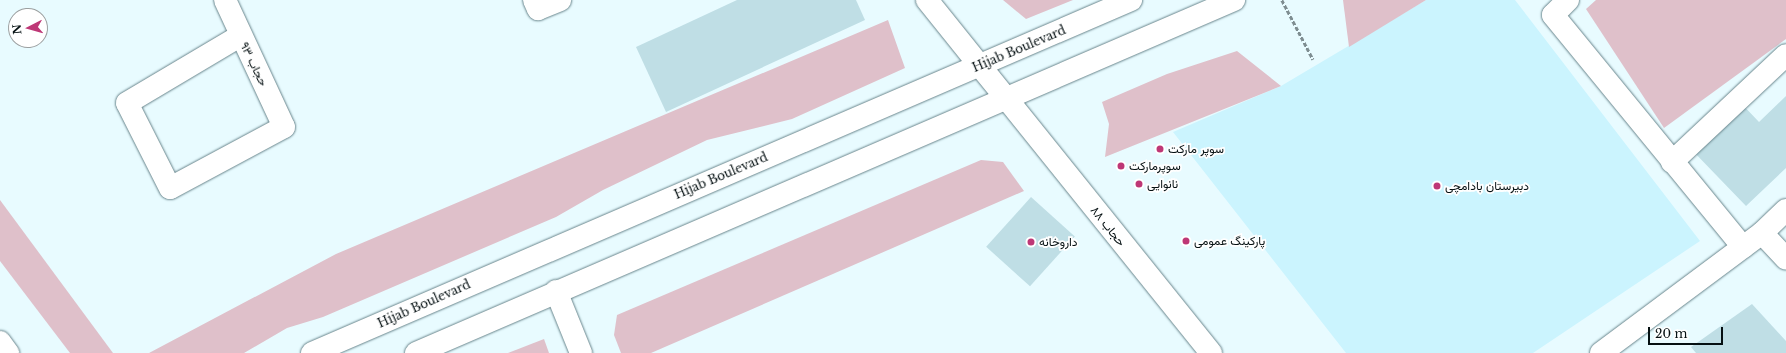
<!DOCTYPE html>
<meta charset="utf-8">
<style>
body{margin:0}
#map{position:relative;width:1786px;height:353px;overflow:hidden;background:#e8fbff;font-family:"Libre Baskerville",Vazirmatn,serif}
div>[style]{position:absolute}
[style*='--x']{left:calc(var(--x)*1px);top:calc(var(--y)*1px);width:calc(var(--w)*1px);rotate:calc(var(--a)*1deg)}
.built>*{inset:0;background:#cbf4fe}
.green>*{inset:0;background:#dfc0ca}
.building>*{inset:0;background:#bfdee5;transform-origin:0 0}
.path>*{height:2.5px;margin-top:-1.25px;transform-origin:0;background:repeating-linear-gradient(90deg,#7e8d91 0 4px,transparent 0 6px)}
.roads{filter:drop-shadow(0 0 1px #68858c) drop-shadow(0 0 1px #68858c)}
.minor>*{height:22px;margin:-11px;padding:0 11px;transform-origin:11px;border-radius:11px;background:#fff}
.secondary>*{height:22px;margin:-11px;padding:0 11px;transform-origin:11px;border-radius:11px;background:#fff}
.dots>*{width:11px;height:11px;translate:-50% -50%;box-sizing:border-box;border:2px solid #fff;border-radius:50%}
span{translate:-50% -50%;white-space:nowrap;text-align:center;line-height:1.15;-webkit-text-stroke:3.5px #fff;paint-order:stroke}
.street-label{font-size:12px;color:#051012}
.poi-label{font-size:12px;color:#051012}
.left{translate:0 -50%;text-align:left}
.north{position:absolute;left:8px;top:8px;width:40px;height:40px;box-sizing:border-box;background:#fff;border:1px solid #9b9fa0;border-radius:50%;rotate:264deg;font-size:11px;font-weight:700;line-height:16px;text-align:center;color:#051012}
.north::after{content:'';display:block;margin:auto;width:14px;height:18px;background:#be3776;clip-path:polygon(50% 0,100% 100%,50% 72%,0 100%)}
.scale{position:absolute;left:1648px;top:327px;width:75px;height:18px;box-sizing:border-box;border:2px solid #051012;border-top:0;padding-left:5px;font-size:12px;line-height:14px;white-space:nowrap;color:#051012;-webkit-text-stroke:3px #fff;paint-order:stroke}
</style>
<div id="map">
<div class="built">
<div style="clip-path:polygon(1426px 0,1515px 0,1700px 241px,1533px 353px,1346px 353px,1173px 132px,1281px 86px)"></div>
</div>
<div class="green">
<div style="clip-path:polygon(1003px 0,1073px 0,1026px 19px)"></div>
<div style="clip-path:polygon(1343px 0,1426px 0,1349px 47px)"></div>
<div style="clip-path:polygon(1596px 0,1786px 0,1786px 39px,1664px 128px,1586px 9px)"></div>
<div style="clip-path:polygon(888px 20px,905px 68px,792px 119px,707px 140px,603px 190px,556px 217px,323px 317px,287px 328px,244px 353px,149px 353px,336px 254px)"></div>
<div style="clip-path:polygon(1237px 51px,1281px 86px,1105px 157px,1109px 124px,1102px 102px,1167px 74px)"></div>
<div style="clip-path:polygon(981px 160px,1003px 162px,1024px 191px,651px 353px,621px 353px,614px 335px,617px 315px)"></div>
<div style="clip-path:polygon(0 200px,113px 353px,70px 353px,0 261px)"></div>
<div style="clip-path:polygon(544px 339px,549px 353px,508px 353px)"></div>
</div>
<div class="building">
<div style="clip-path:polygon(737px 0,856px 0,865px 20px,666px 112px,636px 47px)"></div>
<div style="clip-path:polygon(1786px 96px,1786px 168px,1746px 206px,1690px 148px,1739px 101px,1759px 122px)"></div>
<div style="left:1031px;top:197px;width:59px;height:67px;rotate:42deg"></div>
<div style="clip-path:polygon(1752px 304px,1786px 341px,1786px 353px,1696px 353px,1691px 347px)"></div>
</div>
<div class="path">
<div style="--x:1282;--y:0;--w:67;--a:62.3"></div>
</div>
<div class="roads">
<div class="minor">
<div style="--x:225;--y:0;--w:140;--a:65.1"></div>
<div style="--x:284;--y:127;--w:129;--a:151.8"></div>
<div style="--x:170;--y:188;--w:95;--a:-116.8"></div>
<div style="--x:127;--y:103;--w:131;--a:-30.7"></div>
<div style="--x:534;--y:0;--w:10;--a:66"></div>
<div style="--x:538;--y:9;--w:24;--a:-22"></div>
<div style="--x:927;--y:0;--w:85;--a:51.2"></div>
<div style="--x:1568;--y:0;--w:21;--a:135"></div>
<div style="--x:1553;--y:15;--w:300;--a:50.7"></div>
<div style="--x:1006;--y:98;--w:327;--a:51.2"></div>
<div style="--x:1672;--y:162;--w:156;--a:-43.2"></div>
<div style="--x:1762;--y:233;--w:35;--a:47"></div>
<div style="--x:556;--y:291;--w:67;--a:68"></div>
<div style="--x:0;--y:342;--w:14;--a:54"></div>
<div style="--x:1601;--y:353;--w:201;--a:-36.7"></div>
<div style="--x:1762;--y:233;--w:33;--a:-44"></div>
</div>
<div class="secondary">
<div style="--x:980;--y:66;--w:41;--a:50.9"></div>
<div style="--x:312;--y:353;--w:892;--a:-23.32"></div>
<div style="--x:416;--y:353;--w:891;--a:-23.34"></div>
</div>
</div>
<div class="dots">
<div style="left:1160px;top:149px;background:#be3776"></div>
<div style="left:1121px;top:166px;background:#be3776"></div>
<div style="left:1139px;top:184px;background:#be3776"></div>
<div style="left:1437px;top:186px;background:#be3776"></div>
<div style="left:1186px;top:241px;background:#be3776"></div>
<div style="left:1031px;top:242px;background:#be3776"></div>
</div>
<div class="street-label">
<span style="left:1019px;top:49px;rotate:-23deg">Hijab Boulevard</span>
<span style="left:254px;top:64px;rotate:64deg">حجاب ۹۳</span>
<span style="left:721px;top:176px;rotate:-23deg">Hijab Boulevard</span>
<span style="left:1108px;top:226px;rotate:51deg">حجاب ۸۸</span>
<span style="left:424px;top:304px;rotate:-24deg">Hijab Boulevard</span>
</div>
<div class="poi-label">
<span class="left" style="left:1168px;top:149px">سوپر مارکت</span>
<span class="left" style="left:1129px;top:166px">سوپرمارکت</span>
<span class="left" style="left:1147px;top:184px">نانوایی</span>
<span class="left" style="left:1445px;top:186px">دبیرستان بادامچی</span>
<span class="left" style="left:1194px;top:241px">پارکینگ عمومی</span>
<span class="left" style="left:1039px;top:242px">داروخانه</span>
</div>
<div class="north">N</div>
<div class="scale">20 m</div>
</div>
